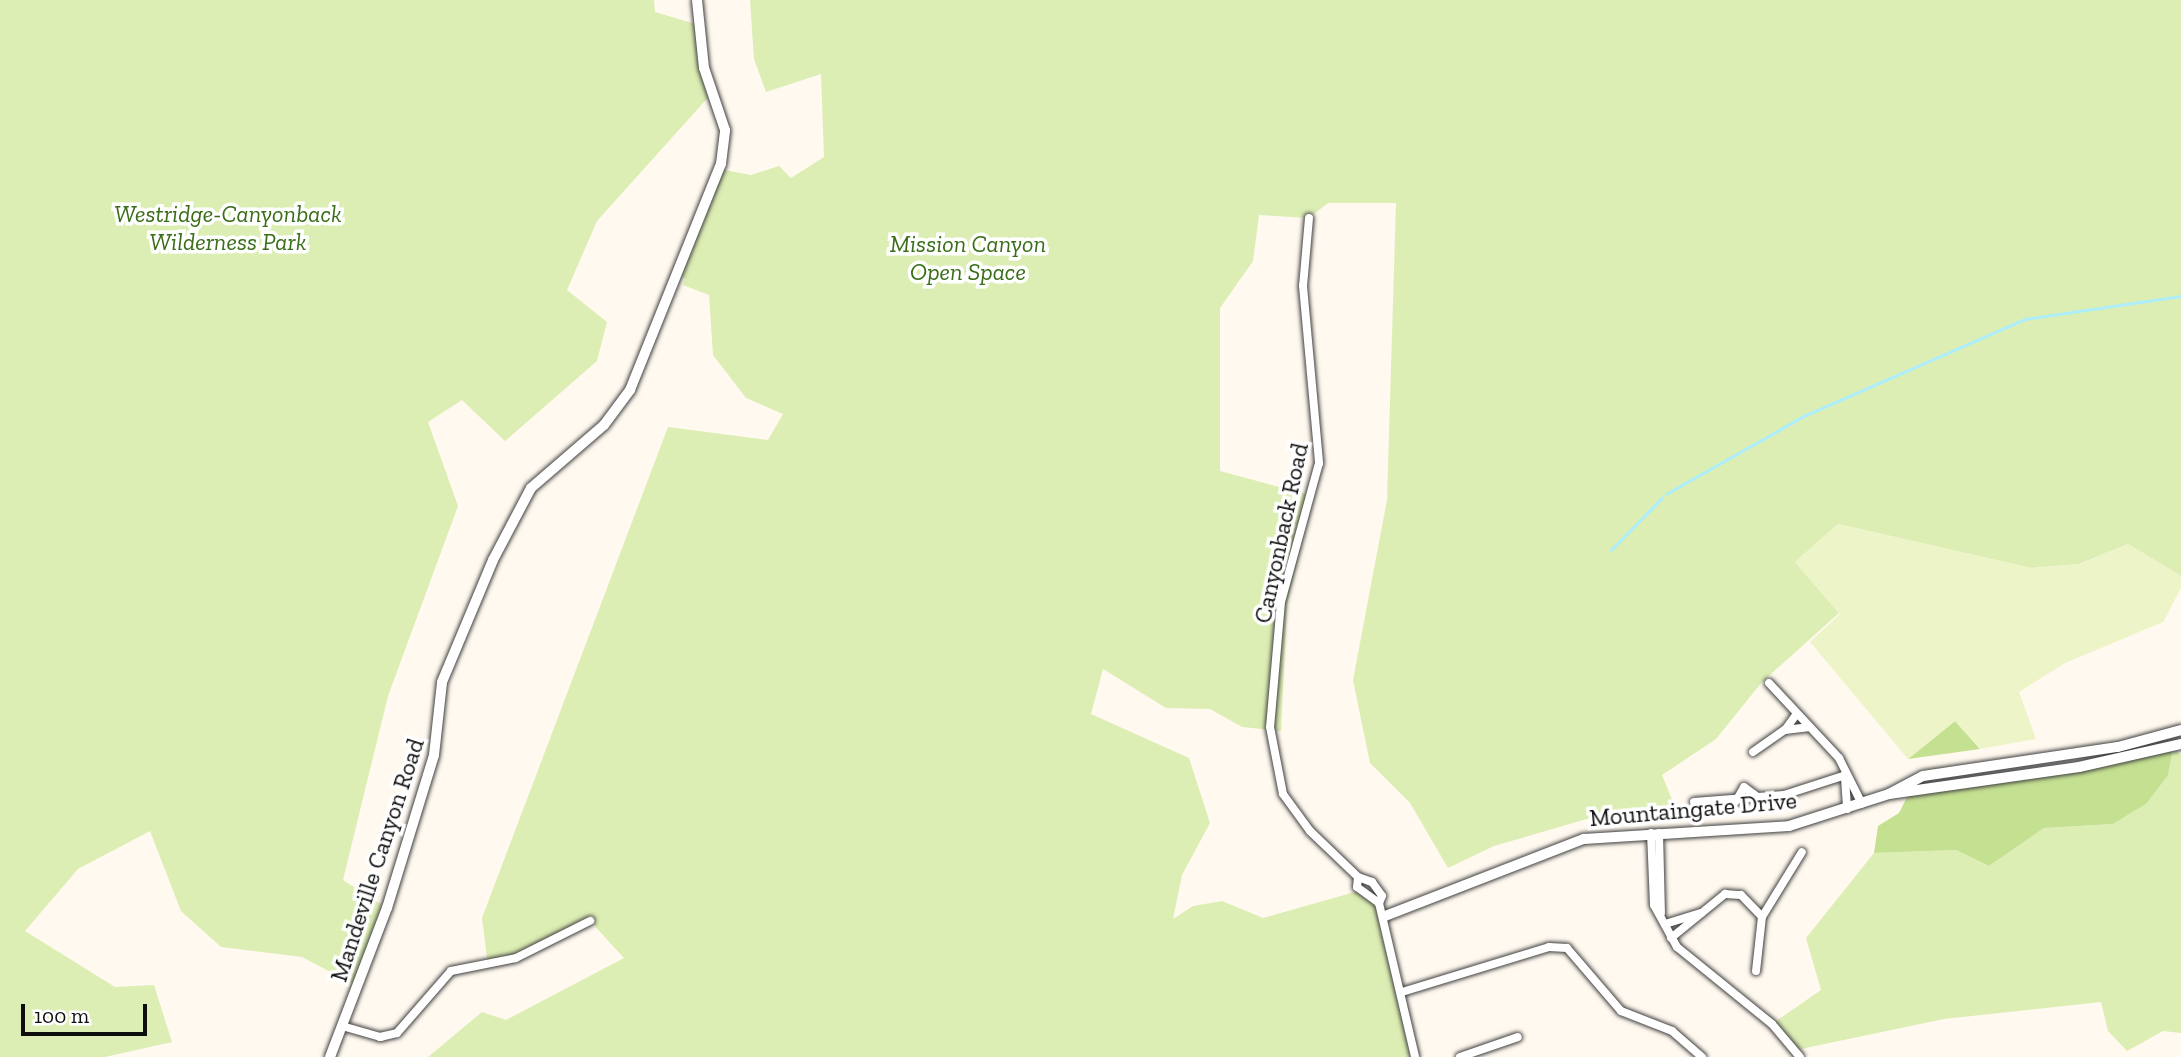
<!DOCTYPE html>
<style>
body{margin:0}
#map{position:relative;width:2181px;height:1057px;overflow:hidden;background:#fff9ef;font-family:"Zilla Slab",serif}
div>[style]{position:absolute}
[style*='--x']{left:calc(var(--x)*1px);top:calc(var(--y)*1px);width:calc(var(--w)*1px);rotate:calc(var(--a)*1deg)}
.green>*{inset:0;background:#ddeeb4}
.forest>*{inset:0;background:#c4e091}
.pitch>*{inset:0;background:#edf4c7}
.stream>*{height:2.5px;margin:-1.25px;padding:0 1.25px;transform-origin:1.25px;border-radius:1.25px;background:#adeefc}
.roads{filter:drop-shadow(0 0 2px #414141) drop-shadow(0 0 2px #414141)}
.minor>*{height:8px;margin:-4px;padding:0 4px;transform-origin:4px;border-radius:4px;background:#fff}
.tertiary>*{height:10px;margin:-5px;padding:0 5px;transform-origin:5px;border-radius:5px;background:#fff}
span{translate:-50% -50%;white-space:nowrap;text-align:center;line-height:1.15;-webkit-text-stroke:7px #fff;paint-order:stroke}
.park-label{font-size:24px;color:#396d17;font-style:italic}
.street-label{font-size:24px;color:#0e0e0e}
.scale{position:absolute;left:21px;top:1004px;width:126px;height:32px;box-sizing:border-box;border:4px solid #0e0e0e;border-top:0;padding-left:9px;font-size:21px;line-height:24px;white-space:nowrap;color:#0e0e0e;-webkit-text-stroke:5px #fff;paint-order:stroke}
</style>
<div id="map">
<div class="green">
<div style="clip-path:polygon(0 0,654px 0,655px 12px,699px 25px,713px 92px,597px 221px,567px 290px,607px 322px,597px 361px,505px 441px,462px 400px,428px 422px,458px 506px,388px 696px,343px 880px,387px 908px,359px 987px,302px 957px,221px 947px,181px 911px,150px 831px,78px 869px,25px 931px,115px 987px,154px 985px,172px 1042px,105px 1057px,0 1057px)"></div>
<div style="clip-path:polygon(750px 0,2181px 0,2181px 576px,2128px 544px,2079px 564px,2031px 568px,1838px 524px,1795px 562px,1839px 613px,1762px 682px,1716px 739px,1662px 775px,1678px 814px,1597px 816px,1494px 846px,1448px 868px,1410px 803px,1370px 763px,1353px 680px,1387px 500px,1396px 203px,1328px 203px,1309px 218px,1259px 215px,1253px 261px,1220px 308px,1220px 471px,1313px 496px,1287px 605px,1281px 731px,1242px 727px,1210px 709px,1166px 708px,1103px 669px,1091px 714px,1189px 758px,1210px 823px,1182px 875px,1173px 919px,1193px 906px,1222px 901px,1263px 918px,1369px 888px,1382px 908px,1415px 1057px,428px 1057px,482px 1012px,506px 1020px,624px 958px,590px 921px,488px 966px,482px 918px,668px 427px,768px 440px,783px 414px,746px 398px,713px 355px,709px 295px,683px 285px,685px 279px,678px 275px,719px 169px,751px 175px,779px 166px,791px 178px,824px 157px,821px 74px,766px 92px,754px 59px)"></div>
<div style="clip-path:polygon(2173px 747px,2181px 755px,2181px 1033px,2163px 1031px,2127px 1051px,2108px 1031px,2101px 1002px,1944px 1019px,1796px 1050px,1772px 1024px,1821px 990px,1806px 938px,1874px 853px,1956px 850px,1989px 866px,2044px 828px,2113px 824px,2146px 804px)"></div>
</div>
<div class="forest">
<div style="clip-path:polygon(1955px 721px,1980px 749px,1908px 759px)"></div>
<div style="clip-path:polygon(2173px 747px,2168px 775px,2146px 804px,2113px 824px,2044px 828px,1989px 866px,1956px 850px,1874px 853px,1878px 826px,1899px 813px,1908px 795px)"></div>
</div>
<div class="pitch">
<div style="clip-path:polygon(1838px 524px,2031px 568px,2080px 564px,2128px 544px,2181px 576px,2181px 588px,2163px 622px,2065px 663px,2019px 692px,2036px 739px,1980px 749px,1955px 721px,1908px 759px,1810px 642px,1840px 614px,1795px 562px)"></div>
</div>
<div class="stream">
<div style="--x:1666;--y:494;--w:159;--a:-29.5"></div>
<div style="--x:1804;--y:416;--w:241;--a:-23.7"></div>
<div style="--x:2025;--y:319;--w:158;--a:-8.4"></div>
<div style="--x:1611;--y:550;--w:73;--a:-45.6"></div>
</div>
<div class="roads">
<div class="minor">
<div style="--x:1309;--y:218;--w:68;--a:95"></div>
<div style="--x:1303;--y:286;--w:178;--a:84.8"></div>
<div style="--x:1319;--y:463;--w:144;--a:105.3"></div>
<div style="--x:1281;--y:602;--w:125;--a:95"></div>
<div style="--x:1270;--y:727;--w:68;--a:79"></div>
<div style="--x:1283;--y:794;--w:46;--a:53.9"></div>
<div style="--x:1310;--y:831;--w:66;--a:43.8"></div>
<div style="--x:1358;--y:877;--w:15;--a:20"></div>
<div style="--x:1372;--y:882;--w:17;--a:54"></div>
<div style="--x:1382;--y:896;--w:8;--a:113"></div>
<div style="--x:1379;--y:903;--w:27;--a:-144"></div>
<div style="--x:1357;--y:887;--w:10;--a:-84"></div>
<div style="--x:1769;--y:683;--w:103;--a:47"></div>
<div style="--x:1839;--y:758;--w:51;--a:63.4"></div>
<div style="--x:1785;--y:730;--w:19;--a:-54"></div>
<div style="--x:1753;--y:752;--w:39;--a:-35"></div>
<div style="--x:1785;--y:730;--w:23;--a:-7"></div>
<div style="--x:1845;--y:778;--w:31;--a:86"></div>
<div style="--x:1736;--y:801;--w:16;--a:-60"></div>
<div style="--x:1744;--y:787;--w:19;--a:36"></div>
<div style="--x:1694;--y:802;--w:90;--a:-4.4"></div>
<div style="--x:1784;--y:795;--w:65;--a:-17.9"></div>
<div style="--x:1651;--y:833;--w:72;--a:87.6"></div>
<div style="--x:1654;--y:905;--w:48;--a:61.3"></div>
<div style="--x:1677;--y:947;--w:122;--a:39"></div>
<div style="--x:1772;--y:1024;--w:43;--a:49.7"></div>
<div style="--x:1659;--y:833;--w:80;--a:88.6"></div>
<div style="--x:1379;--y:903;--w:158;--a:76.8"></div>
<div style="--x:1665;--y:924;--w:38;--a:-17"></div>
<div style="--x:1671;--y:938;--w:70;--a:-39.2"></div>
<div style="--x:1725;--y:894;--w:16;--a:4"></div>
<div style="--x:1741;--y:895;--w:30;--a:46"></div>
<div style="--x:1756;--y:971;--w:54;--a:-83.7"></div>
<div style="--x:1762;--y:917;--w:76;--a:-58.4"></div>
<div style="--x:1402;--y:992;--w:154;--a:-17"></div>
<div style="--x:1549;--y:947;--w:18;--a:3"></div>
<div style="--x:1567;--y:948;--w:83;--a:49.4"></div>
<div style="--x:1621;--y:1011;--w:55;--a:21.4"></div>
<div style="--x:1672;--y:1031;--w:40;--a:41"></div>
<div style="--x:342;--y:1026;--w:40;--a:16"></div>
<div style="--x:380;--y:1037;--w:17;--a:-13"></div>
<div style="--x:397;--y:1033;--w:82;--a:-48.9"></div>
<div style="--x:451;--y:971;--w:66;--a:-11.3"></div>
<div style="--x:516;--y:958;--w:83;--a:-26.6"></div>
<div style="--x:1460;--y:1057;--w:61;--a:-19"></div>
</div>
<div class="tertiary">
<div style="--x:1889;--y:794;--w:192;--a:-8.1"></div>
<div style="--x:2079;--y:767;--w:105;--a:-12.7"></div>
<div style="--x:1385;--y:916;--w:213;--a:-21.2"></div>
<div style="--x:1584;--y:839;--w:205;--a:-3.6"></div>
<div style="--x:1789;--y:826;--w:105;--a:-17.7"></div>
<div style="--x:1889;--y:794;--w:38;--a:-28"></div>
<div style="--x:1923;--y:776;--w:197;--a:-8.5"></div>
<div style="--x:2118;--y:747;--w:65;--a:-15.1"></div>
<div style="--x:330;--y:1057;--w:160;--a:-69.1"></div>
<div style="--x:387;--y:908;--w:160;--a:-72.9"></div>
<div style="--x:434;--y:755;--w:73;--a:-83.7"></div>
<div style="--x:442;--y:682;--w:132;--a:-67.3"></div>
<div style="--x:493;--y:560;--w:81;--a:-62.2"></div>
<div style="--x:531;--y:488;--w:96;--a:-40.8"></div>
<div style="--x:604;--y:425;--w:44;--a:-53.4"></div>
<div style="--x:630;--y:390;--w:244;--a:-68.1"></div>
<div style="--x:721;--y:164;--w:34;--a:-83"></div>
<div style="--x:725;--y:130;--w:65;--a:-108.7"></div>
<div style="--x:704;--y:68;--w:68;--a:-95.9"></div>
</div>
</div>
<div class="park-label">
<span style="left:228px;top:228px">Westridge-Canyonback<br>Wilderness Park</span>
<span style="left:968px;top:258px">Mission Canyon<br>Open Space</span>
</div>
<div class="street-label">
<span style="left:1281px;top:533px;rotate:-78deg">Canyonback Road</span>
<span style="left:1693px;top:809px;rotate:-5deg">Mountaingate Drive</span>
<span style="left:377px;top:860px;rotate:-72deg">Mandeville Canyon Road</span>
</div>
<div class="scale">100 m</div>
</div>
